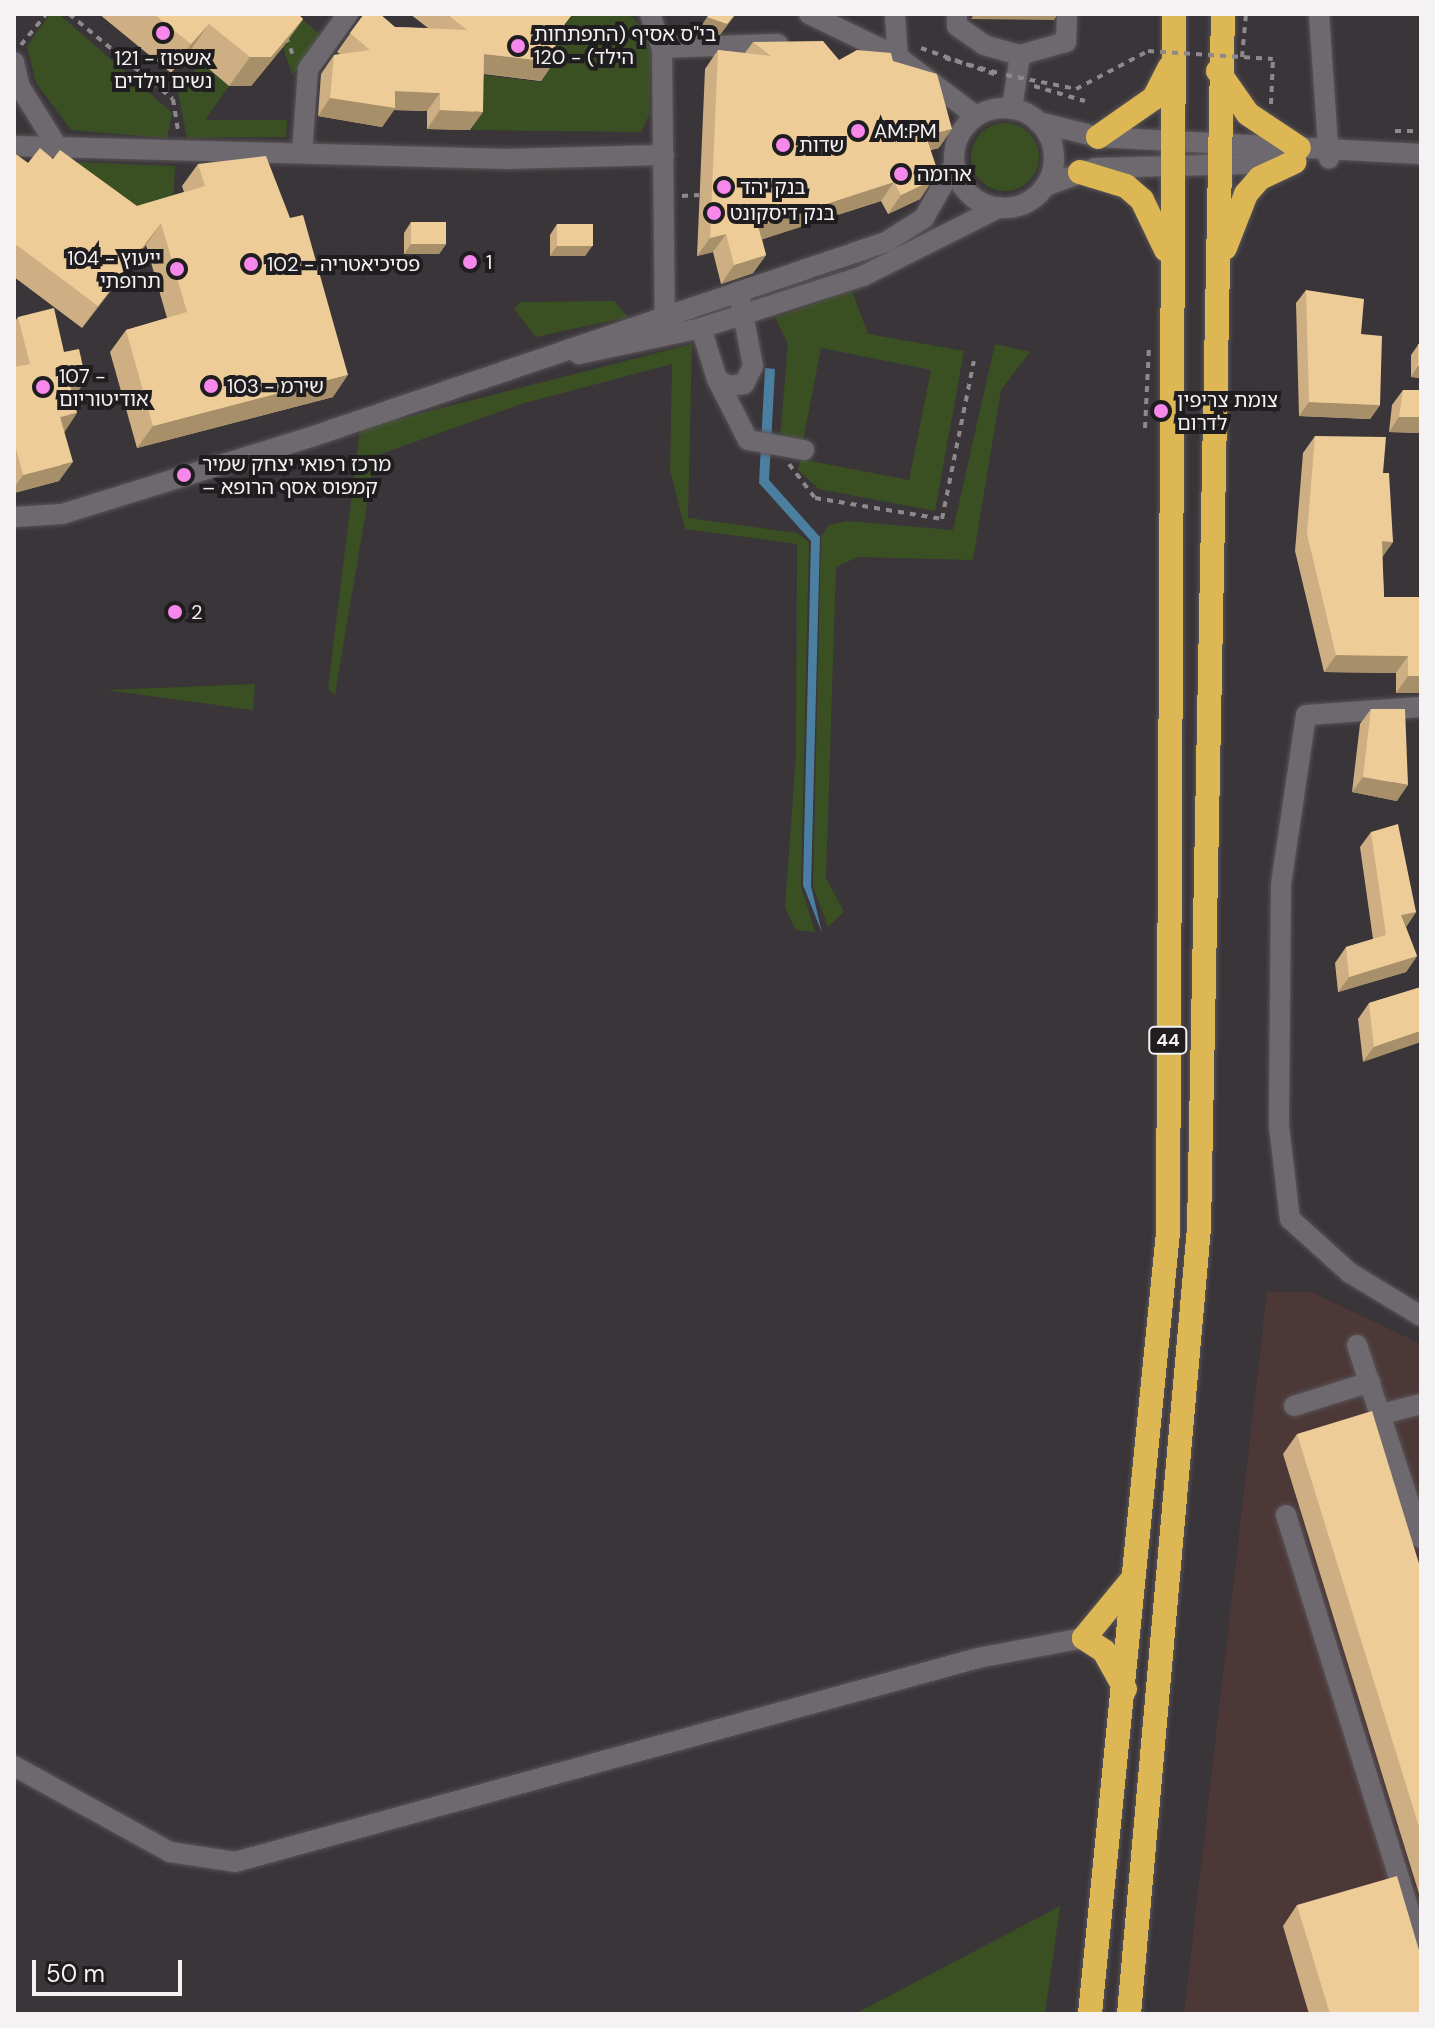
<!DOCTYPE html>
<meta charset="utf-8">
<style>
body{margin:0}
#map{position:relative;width:1435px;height:2028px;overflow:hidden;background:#3a3539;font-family:"DM Sans","Noto Sans Hebrew",sans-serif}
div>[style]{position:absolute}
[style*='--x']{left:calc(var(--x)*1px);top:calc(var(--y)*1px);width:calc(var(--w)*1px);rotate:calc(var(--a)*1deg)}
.industrial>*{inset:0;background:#4d3838}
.green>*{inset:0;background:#3a5023}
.round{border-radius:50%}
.water>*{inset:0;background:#4b7fa2}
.path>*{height:4px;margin-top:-2px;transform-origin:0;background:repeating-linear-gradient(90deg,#8d898c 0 6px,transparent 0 12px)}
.roads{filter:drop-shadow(0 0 2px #585457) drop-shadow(0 0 2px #585457)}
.minor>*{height:20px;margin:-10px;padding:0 10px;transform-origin:10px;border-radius:10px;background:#6e696e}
.minor>.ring{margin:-10px;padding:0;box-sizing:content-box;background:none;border:20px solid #6e696e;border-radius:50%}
.highway>*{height:24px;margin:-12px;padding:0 12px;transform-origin:12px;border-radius:12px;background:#ddb754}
.path-bridge>*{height:4px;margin-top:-2px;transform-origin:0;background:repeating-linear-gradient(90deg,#8d898c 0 6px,transparent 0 12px)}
.wall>*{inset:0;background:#cdaf83}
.shaded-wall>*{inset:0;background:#a78f6a}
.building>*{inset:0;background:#eecc98;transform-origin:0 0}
.dots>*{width:22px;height:22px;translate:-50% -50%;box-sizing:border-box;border:4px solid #1f1d1f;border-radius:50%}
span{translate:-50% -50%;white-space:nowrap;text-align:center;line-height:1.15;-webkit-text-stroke:8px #1f1d1f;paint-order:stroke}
.shield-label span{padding:2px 6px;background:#1f1d1f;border:2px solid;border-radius:6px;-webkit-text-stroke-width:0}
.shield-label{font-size:18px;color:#f5f2f4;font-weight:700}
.poi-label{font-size:20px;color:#f5f2f4}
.left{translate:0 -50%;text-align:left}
.right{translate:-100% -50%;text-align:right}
.frame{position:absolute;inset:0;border:16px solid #f5f2f4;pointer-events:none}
.scale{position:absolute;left:32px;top:1960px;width:150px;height:36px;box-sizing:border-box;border:4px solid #f5f2f4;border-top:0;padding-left:10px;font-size:24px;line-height:28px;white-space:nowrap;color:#f5f2f4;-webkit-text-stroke:6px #1f1d1f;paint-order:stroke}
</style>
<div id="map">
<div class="industrial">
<div style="clip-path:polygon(1267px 1292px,1311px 1292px,1421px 1344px,1421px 2014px,1184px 2014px)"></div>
</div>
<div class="green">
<div style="clip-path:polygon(50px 14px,59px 14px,172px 113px,167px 138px,71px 130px,36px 83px,27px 46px)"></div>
<div style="clip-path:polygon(567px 14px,630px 14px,641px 27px,651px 54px,649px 115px,641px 132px,473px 130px,473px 74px,541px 82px,544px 53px)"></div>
<div style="clip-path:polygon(302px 19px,324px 38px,292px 75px,283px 47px,264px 31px)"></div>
<div style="clip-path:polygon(201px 63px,229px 86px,205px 120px,287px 120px,286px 137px,187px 138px,178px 92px)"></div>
<div class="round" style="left:971px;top:123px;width:68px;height:68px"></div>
<div style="clip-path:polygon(76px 162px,175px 166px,173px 204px,131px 219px,79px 180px)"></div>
<div style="clip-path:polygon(852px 291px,868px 334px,964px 351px,935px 511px,819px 489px,798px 470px,800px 459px,909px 480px,931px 370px,821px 348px,803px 441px,780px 438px,788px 344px,775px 317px)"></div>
<div style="clip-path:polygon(614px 301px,628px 317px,536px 337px,514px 309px,521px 302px)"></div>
<div style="clip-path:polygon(692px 344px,688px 518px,797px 533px,809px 542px,801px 886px,815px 932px,796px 930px,785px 908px,796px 754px,797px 544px,685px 529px,670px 470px,672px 364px,521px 404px,375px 456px,335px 695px,328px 688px,360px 429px)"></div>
<div style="clip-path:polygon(995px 344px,1030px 352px,1001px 390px,973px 560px,858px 557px,836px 567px,826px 878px,844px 912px,828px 927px,813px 886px,821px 537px,829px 525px,847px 521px,953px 530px)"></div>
<div style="clip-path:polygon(255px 684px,253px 710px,106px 690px)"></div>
<div style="clip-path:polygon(1060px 1906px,1045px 2014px,855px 2014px)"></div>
</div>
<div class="water">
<div style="clip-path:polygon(765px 368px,775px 369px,769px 480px,820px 537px,811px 886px,822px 933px,803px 885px,811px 541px,759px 483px)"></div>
</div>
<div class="path">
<div style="--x:69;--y:14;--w:134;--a:39.3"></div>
<div style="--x:173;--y:99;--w:33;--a:81"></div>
<div style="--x:286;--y:37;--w:19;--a:69"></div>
<div style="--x:21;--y:45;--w:40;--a:-51"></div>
<div style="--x:921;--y:48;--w:83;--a:19.7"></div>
<div style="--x:945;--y:58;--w:55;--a:15.8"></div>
<div style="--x:1034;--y:86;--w:53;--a:16.4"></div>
<div style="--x:1271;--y:104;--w:45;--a:-87.5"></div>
<div style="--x:1395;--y:131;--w:26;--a:0"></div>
<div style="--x:682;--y:196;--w:17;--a:-3"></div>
<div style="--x:1018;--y:213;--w:23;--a:-23"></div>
<div style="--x:1145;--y:428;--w:83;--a:-87.2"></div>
<div style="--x:789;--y:464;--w:43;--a:52.6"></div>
<div style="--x:815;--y:498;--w:129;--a:9.4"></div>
<div style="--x:942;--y:519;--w:161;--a:-78.6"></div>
</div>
<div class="roads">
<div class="minor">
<div style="--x:650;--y:14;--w:36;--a:71"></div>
<div style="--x:662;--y:48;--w:277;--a:89.4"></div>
<div style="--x:809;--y:14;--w:99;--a:25.8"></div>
<div style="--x:898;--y:57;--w:98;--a:37.1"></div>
<div style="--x:957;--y:14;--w:12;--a:90"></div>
<div style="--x:957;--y:26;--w:33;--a:35"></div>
<div style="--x:984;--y:45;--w:37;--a:16"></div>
<div style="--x:1020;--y:55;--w:48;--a:-15.8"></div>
<div style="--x:1066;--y:42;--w:28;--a:-88"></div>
<div style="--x:1319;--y:14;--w:145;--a:86.1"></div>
<div style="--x:895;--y:17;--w:40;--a:85.7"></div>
<div style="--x:662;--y:48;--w:116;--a:-2"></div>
<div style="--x:14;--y:62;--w:26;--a:77"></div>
<div style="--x:20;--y:87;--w:72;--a:58.1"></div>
<div class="ring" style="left:954px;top:108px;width:80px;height:80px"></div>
<div style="--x:1012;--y:109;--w:55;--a:-81.6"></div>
<div style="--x:1038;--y:122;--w:62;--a:14"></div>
<div style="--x:1098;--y:137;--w:323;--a:3"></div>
<div style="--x:14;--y:146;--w:494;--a:1.5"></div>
<div style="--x:508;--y:159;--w:156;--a:-1.5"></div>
<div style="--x:302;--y:153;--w:84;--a:-85.9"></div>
<div style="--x:308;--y:69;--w:68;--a:-54"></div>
<div style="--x:1045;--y:186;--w:53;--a:-19.8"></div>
<div style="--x:1095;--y:168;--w:191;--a:-1.5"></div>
<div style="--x:701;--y:328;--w:53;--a:72.6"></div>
<div style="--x:717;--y:379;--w:13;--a:32"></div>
<div style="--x:728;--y:386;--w:16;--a:-7"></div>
<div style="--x:744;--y:384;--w:20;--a:-63"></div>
<div style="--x:753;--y:366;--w:64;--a:-100.8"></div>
<div style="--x:579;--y:354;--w:125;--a:-12"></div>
<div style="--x:701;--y:328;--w:170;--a:-17.8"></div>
<div style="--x:863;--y:276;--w:153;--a:-26.7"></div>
<div style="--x:717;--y:379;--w:68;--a:63.1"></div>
<div style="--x:748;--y:440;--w:57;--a:10.1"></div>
<div style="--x:14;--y:517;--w:48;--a:-3.6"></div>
<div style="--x:62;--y:514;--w:257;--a:-17.2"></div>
<div style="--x:308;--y:438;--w:610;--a:-18.73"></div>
<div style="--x:886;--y:242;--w:45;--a:-32.3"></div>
<div style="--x:924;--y:218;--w:61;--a:-60.5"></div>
<div style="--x:1421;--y:707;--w:115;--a:176"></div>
<div style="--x:1306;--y:715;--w:172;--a:98.4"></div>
<div style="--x:1281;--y:885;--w:241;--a:90.5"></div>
<div style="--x:1279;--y:1126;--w:94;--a:83.3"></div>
<div style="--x:1290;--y:1219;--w:81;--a:42"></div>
<div style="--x:1350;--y:1273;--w:83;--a:31.2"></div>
<div style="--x:1357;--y:1345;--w:203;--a:71.7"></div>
<div style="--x:1294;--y:1406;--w:80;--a:-17.5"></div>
<div style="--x:1382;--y:1414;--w:40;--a:-14.4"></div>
<div style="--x:1286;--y:1515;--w:454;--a:72.7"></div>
<div style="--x:14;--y:1766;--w:178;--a:28.9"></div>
<div style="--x:170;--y:1852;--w:66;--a:8.7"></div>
<div style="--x:235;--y:1862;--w:770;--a:-15.35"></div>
<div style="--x:978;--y:1658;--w:108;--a:-10.7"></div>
</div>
<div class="highway">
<div style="--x:1218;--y:71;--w:52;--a:55.1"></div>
<div style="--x:1248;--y:114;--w:61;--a:33.7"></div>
<div style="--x:1098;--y:137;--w:68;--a:-34.9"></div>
<div style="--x:1154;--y:98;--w:34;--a:-63"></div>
<div style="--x:1080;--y:172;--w:48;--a:16.9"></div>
<div style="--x:1126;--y:186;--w:21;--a:41"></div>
<div style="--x:1142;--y:200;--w:55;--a:64.4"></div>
<div style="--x:1225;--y:248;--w:58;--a:-68.7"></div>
<div style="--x:1246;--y:194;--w:21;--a:-49"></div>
<div style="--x:1260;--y:178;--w:38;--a:-25"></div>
<div style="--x:1125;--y:1689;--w:43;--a:-118.9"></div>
<div style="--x:1104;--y:1651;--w:24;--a:-147"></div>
<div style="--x:1084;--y:1638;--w:74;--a:-50.5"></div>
<div style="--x:1090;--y:2014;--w:785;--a:-84.3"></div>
<div style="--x:1168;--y:1233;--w:1219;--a:-89.72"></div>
<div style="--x:1129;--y:2014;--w:789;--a:-84.91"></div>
<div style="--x:1199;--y:1228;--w:1214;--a:-88.87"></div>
</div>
</div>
<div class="path-bridge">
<div style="--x:1242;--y:57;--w:43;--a:-84.7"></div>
<div style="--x:1006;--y:75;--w:71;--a:11.3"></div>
<div style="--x:1076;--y:89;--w:81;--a:-27.8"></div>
<div style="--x:1148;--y:51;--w:125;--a:3.7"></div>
</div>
<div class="wall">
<div style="clip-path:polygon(99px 14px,298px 14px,303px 19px,283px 47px,251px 86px,229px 86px,189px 52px,171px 73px)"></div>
<div style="clip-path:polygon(364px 14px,395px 27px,428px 28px,410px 14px,572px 14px,556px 37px,554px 62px,541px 81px,484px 74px,470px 130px,427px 129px,427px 111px,394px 110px,382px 127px,318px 116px,321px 74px,334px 55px,340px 54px,337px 52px)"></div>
<div style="clip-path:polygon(753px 42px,839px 60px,893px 61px,939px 148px,931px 150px,920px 199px,888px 214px,881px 201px,762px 239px,766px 255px,753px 273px,721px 284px,713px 252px,697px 256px,705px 69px,718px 50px,745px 53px)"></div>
<div style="clip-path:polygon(14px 153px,28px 163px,53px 159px,137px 206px,184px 192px,182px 186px,198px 164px,333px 397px,137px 448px,110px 352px,126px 330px,167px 318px,146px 245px,82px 328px,14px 277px)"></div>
<div style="clip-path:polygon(411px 222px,446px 244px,439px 254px,404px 254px,404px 233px)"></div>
<div style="clip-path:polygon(557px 224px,592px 246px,585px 256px,550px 256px,550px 235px)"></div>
<div style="clip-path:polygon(1306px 290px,1361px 334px,1380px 405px,1370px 419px,1299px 416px,1296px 303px)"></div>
<div style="clip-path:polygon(18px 317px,74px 399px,64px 432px,59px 481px,14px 493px,14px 323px)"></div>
<div style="clip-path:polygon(1418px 345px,1421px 378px,1411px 377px,1411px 355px)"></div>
<div style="clip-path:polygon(1403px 390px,1421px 390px,1421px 433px,1389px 432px,1392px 405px)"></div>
<div style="clip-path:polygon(1315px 436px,1383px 473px,1393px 542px,1382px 557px,1384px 597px,1421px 597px,1421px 693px,1396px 693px,1396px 673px,1324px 672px,1295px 551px,1303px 453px)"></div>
<div style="clip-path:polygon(1371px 709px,1397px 801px,1352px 792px,1360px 724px)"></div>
<div style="clip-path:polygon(1371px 832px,1416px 912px,1406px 927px,1417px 956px,1406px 972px,1338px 992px,1335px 963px,1346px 947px,1373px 939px,1360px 847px)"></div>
<div style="clip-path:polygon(1421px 987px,1363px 1062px,1358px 1019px,1369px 1003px)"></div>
<div style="clip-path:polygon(1297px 1434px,1421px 1570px,1421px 1900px,1283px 1454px)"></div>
<div style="clip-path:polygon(1297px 1905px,1421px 2014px,1309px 2014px,1283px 1926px)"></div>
</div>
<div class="shaded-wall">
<div style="clip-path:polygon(736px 14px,720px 35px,700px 28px,707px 17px)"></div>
<div style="clip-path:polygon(974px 14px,1058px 14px,1054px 20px,971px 19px)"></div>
<div style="clip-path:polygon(303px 19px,283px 47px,251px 86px,229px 86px,250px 57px)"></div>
<div style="clip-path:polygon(209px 24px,189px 52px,171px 73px,191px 44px)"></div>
<div style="clip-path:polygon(484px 54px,554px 62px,541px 81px,471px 72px)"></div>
<div style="clip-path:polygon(395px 91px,440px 93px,427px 111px,394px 110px,382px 127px,318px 116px,330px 98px)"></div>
<div style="clip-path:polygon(440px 110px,483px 112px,470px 130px,427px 129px)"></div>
<div style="clip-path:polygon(952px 129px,939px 148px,913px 154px,926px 136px)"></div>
<div style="clip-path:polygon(933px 180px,920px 199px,888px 214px,901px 195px)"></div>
<div style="clip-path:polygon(894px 182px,881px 201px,745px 245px,758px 226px)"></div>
<div style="clip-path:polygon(161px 223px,146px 245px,82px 328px,98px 306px)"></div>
<div style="clip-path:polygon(726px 234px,713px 252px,697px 256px,710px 238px)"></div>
<div style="clip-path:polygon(411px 244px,446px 244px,439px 254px,404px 254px)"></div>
<div style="clip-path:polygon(557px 246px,592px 246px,585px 256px,550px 256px)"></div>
<div style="clip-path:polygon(766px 255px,753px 273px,721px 284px,734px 265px)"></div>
<div style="clip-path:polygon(1418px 366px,1421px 366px,1421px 378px,1411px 377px)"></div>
<div style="clip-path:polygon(348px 375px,333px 397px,137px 448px,153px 426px)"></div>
<div style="clip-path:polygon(86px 380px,73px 399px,70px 384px)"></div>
<div style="clip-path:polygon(1309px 402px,1380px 405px,1370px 419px,1299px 416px)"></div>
<div style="clip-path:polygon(77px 413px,64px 433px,60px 417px)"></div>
<div style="clip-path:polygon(1399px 417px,1421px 417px,1421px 433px,1389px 432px)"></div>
<div style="clip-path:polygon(73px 462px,59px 481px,14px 493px,14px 488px,23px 475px)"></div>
<div style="clip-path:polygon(1382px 541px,1393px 542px,1381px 559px)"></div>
<div style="clip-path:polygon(1336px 655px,1408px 656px,1396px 673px,1324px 672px)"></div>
<div style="clip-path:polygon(1408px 676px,1421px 676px,1421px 693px,1396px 693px)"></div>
<div style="clip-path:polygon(1363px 777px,1408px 785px,1397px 801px,1352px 792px)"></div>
<div style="clip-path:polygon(1416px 912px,1405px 928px,1401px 915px)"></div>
<div style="clip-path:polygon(1417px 956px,1406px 972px,1338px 992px,1349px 977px)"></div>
<div style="clip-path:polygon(1421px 1031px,1421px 1042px,1363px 1062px,1374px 1047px)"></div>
</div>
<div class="building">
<div style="clip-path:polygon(154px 14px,298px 14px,303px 19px,271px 57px,250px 57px,209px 24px,191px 44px)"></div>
<div style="clip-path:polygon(364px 14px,380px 14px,395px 27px,467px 30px,447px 14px,572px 15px,556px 34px,554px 62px,484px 54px,483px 112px,440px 110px,440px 93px,395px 91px,395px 108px,330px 98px,334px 55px,370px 50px,350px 33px)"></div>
<div style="clip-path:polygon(710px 14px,735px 14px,727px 24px,707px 17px)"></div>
<div style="clip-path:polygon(823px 41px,839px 60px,857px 50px,891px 53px,893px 61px,937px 74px,952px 129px,926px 136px,938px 172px,933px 180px,901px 195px,894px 182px,758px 226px,766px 255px,734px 265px,726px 234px,710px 238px,718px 50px,771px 56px,753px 42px)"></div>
<div style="clip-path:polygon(40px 148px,53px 159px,60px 150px,137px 206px,205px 186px,198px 164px,266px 156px,290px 218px,303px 215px,348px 375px,153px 426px,126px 330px,187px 312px,161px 223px,98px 306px,14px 243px,14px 153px,28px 163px)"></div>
<div style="left:411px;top:222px;width:35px;height:22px"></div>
<div style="left:557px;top:224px;width:36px;height:22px"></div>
<div style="clip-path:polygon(1306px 290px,1364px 299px,1361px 334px,1382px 336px,1380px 405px,1309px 402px)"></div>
<div style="clip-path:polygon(54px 308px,64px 352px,79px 349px,86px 380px,70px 384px,77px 413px,60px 417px,73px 462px,23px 475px,14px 441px,14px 367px,30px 364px,18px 317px)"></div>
<div style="left:1421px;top:344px;width:22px;height:3px;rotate:90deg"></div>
<div style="clip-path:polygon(1403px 390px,1421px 390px,1421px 417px,1399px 417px)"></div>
<div style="clip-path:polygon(1315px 436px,1386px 437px,1383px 473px,1389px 473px,1393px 542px,1382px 541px,1384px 597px,1421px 597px,1421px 676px,1408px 676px,1408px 656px,1336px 655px,1307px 534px)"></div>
<div style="clip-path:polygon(1371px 709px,1405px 709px,1408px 785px,1363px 777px)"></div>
<div style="clip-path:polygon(1398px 824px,1416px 912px,1401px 915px,1417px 956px,1349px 977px,1346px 947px,1386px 935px,1371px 832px)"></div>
<div style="clip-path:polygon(1421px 987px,1421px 1031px,1374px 1047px,1369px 1003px)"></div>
<div style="clip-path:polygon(1372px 1411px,1421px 1570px,1421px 1833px,1297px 1434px)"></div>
<div style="clip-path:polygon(1397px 1876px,1421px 1957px,1421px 2014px,1330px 2014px,1297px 1905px)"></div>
</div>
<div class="dots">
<div style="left:163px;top:33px;background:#f788eb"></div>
<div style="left:518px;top:46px;background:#f788eb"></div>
<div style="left:858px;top:131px;background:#f788eb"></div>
<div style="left:783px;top:145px;background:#f788eb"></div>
<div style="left:901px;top:174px;background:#f788eb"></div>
<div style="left:724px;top:187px;background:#f788eb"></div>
<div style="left:714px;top:213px;background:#f788eb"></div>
<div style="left:470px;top:262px;background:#f788eb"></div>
<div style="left:251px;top:264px;background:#f788eb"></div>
<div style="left:177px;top:269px;background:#f788eb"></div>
<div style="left:211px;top:386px;background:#f788eb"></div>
<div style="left:43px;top:387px;background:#f788eb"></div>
<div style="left:1161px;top:411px;background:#f788eb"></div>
<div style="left:184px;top:475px;background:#f788eb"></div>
<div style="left:175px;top:612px;background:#f788eb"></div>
</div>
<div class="shield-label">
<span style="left:1168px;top:1040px">44</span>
</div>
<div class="poi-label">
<span class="left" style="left:534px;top:46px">בי"ס אסיף (התפתחות<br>הילד) - 120</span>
<span style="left:163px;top:70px">121 - אשפוז<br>נשים וילדים</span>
<span class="left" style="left:874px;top:131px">AM:PM</span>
<span class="left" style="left:799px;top:145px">שדות</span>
<span class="left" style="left:917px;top:174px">ארומה</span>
<span class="left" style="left:740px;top:187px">בנק יהד</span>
<span class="left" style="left:730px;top:213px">בנק דיסקונט</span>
<span class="right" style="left:161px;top:270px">104 - ייעוץ<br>תרופתי</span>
<span class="left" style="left:486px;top:262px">1</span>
<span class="left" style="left:267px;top:264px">102 - פסיכיאטריה</span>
<span class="left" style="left:59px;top:388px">107 -<br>אודיטוריום</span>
<span class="left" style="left:227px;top:386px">103 - שירמ</span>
<span class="left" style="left:1177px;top:412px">צומת צריפין<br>לדרום</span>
<span class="left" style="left:202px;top:476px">מרכז רפואי יצחק שמיר<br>– קמפוס אסף הרופא</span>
<span class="left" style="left:191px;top:612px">2</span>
</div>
<div class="frame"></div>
<div class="scale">50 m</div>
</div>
